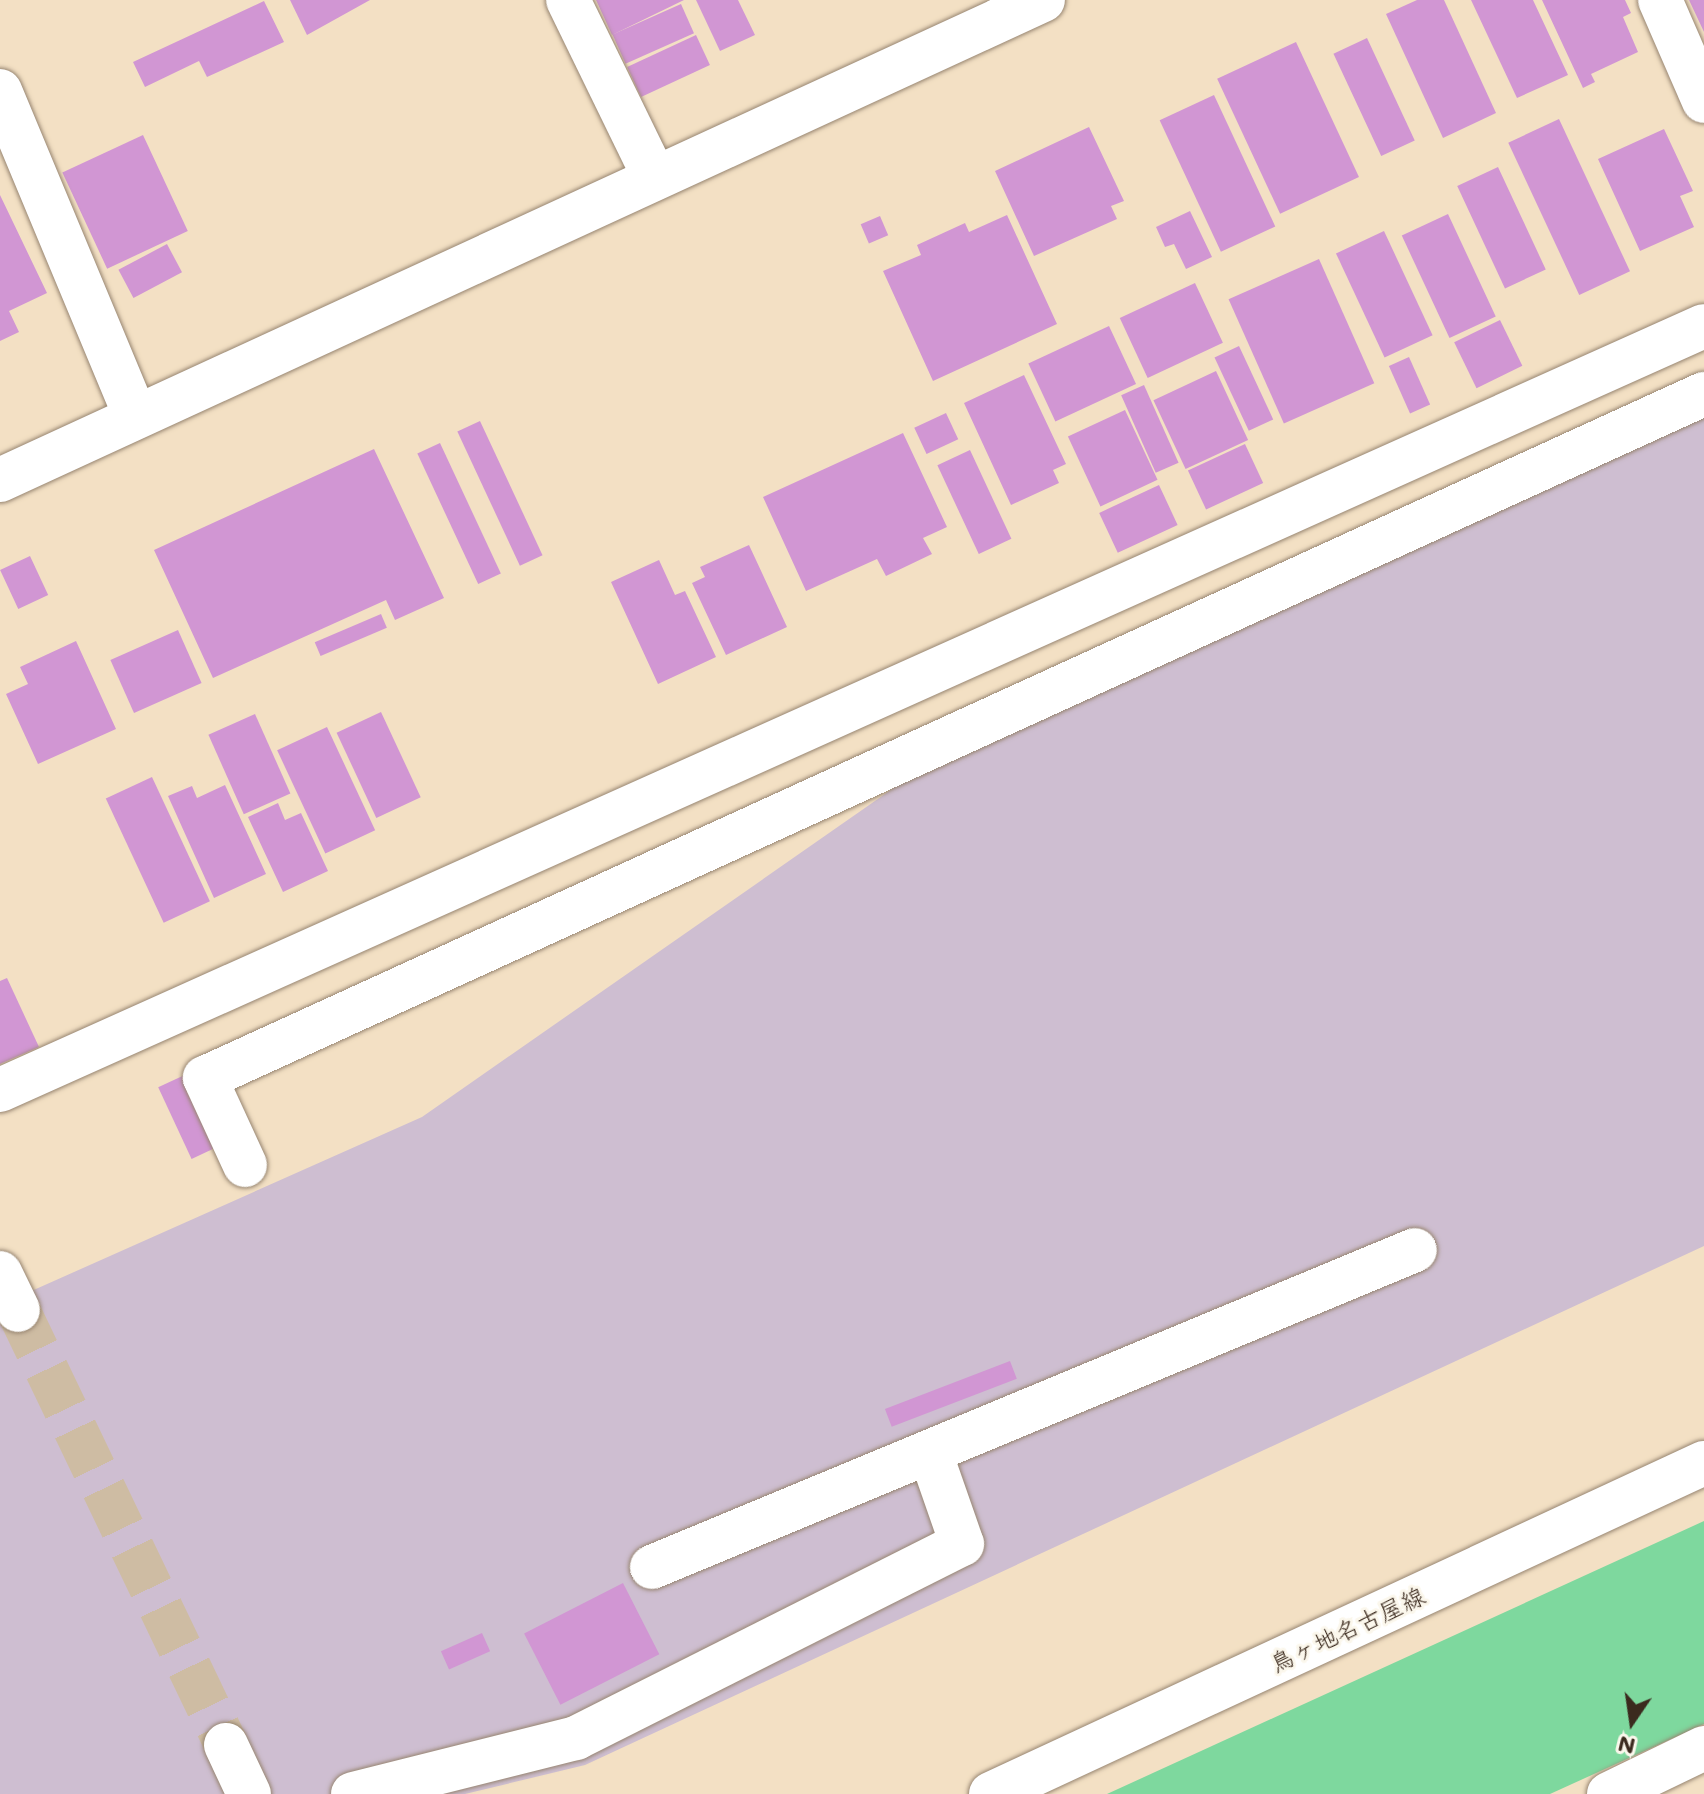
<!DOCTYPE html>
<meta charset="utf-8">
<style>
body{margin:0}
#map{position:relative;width:1704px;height:1794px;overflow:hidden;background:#f3e0c4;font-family:Mali,"Klee One",sans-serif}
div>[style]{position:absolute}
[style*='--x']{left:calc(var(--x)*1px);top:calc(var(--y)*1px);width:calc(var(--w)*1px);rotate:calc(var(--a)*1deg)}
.industrial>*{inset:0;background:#cebed1}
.green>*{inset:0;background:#7ed89e}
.building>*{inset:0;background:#d196d3;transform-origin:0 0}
.minor-tunnel>*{height:44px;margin-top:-22px;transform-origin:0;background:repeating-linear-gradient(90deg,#cebca3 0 44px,transparent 0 66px)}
.roads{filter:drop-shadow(0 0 2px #978571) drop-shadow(0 0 2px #978571)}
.minor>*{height:44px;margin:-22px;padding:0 22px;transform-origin:22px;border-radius:22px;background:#fff}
.major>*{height:44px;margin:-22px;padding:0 22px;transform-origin:22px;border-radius:22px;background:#fff}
span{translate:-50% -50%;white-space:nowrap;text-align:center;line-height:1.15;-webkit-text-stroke:6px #fbf7ec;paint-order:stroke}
.street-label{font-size:24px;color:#3b2a1e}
.north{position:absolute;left:1592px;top:1682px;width:80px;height:80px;-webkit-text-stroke:6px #fbf7ec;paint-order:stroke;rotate:193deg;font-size:22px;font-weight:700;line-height:32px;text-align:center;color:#3b2a1e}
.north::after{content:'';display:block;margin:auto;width:28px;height:36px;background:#3b2a1e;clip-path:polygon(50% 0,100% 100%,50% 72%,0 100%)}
</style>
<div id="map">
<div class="industrial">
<div style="clip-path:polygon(1704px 399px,1704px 1246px,585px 1765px,465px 1794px,0 1794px,0 1305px,422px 1117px,938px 757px)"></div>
</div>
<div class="green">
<div style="clip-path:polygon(1704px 1521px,1704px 1724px,1550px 1794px,1107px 1794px)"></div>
</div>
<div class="building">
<div style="clip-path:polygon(290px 0,370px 0,307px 35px)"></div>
<div style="clip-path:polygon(596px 0,684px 0,612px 35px)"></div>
<div style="clip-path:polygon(696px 0,738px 0,755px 35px,720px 51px)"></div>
<div style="clip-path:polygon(1417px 0,1444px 0,1496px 113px,1443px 138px,1386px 14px)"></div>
<div style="clip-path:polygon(1471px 0,1533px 0,1568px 75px,1517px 98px)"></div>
<div style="clip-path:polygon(1542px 0,1625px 0,1631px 13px,1623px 17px,1638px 52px,1591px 74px,1595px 82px,1583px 88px)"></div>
<div style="clip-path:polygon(1689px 0,1704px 0,1704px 32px)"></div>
<div style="clip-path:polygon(264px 1px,284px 42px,207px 77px,199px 61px,145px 87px,133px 62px)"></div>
<div style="left:681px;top:4px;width:32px;height:75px;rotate:66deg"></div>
<div style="left:696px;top:35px;width:33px;height:76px;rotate:65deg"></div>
<div style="left:1367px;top:38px;width:113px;height:37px;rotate:65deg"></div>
<div style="left:1296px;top:42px;width:149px;height:87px;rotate:65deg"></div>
<div style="left:1214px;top:95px;width:145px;height:60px;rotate:65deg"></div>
<div style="left:1559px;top:119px;width:168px;height:56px;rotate:65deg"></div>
<div style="clip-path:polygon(1089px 127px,1124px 201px,1111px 206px,1117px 219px,1034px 256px,995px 171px)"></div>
<div style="clip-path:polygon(1664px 129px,1693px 191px,1680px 196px,1694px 227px,1640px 251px,1598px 159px)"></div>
<div style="left:143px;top:135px;width:106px;height:89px;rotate:65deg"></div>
<div style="left:1498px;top:167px;width:113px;height:45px;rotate:65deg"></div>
<div style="clip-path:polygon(0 195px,47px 293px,9px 311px,19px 332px,0 341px)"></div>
<div style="clip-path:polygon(1190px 211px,1212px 257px,1186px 269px,1174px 244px,1165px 247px,1156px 227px)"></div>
<div style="left:1448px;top:214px;width:113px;height:51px;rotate:65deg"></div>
<div style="clip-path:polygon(1007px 215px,1057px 324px,933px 381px,883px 271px,921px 255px,917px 245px,965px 223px,969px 232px)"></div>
<div style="left:880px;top:216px;width:21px;height:21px;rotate:67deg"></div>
<div style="left:1384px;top:231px;width:115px;height:53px;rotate:65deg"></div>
<div style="left:167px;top:244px;width:32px;height:55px;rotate:62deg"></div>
<div style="left:1319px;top:259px;width:136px;height:99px;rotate:66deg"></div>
<div style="left:1195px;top:283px;width:66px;height:83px;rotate:65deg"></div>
<div style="left:1500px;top:320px;width:51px;height:51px;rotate:64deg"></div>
<div style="left:1109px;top:326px;width:64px;height:89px;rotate:65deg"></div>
<div style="left:1239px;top:346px;width:81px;height:27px;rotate:65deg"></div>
<div style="left:1409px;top:357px;width:52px;height:22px;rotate:66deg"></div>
<div style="left:1216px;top:371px;width:76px;height:69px;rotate:65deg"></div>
<div style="clip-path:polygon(1024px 375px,1066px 464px,1053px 470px,1059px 483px,1011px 505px,964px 403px)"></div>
<div style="left:1144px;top:385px;width:85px;height:25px;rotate:66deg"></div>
<div style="left:1125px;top:410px;width:77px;height:63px;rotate:65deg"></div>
<div style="left:946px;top:413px;width:29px;height:35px;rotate:65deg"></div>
<div style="left:480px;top:421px;width:148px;height:25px;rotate:65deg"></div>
<div style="clip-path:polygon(903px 433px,947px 527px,923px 538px,932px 554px,886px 576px,877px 559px,806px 591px,763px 497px)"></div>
<div style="left:440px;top:443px;width:144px;height:25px;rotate:65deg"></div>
<div style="left:1245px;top:444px;width:43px;height:63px;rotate:65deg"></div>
<div style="clip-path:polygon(374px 449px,444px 598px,395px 620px,386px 600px,213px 678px,154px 550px)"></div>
<div style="left:970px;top:450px;width:98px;height:36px;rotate:65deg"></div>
<div style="left:1159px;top:485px;width:44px;height:66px;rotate:65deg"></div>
<div style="clip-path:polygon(749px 545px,787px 627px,726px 655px,692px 583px,705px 577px,700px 567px)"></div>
<div style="left:30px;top:556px;width:43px;height:33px;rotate:65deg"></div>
<div style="clip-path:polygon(659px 560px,675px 595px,685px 591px,716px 657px,658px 684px,611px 582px)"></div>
<div style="left:381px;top:614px;width:15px;height:72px;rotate:67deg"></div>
<div style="left:178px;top:630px;width:58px;height:74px;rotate:66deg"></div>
<div style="clip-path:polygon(76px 641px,116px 729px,38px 764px,6px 694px,28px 684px,20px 667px)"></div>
<div style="left:381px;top:712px;width:94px;height:49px;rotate:65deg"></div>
<div style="left:255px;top:714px;width:87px;height:51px;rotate:66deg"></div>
<div style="left:327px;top:727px;width:114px;height:55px;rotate:65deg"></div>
<div style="left:152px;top:777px;width:137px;height:51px;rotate:65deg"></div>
<div style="clip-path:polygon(225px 785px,266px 874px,214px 898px,168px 796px,192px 786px,197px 798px)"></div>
<div style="clip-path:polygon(278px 803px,285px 820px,301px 813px,328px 871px,283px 892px,248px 817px)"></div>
<div style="clip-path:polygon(7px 978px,39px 1047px,0 1064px,0 981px)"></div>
<div style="left:189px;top:1073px;width:79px;height:34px;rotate:65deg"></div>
<div style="left:1010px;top:1361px;width:19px;height:134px;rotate:69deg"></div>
<div style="left:623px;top:1583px;width:80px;height:111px;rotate:63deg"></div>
<div style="left:482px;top:1633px;width:20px;height:45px;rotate:66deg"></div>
</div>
<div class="minor-tunnel">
<div style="--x:18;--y:1310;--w:482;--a:64.4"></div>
</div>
<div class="roads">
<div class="minor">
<div style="--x:568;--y:0;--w:198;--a:64"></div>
<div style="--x:1660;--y:0;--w:110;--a:66.5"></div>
<div style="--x:0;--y:91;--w:353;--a:67.4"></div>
<div style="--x:0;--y:480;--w:1148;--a:-24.71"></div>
<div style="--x:0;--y:1090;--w:1867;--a:-24.15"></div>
<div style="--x:245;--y:1165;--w:96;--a:-114.7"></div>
<div style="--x:205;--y:1078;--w:1648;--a:-24.53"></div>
<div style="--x:0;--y:1273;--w:41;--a:64.1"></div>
<div style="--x:652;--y:1567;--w:826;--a:-22.56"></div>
<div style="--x:226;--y:1745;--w:54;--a:64.9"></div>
<div style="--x:353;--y:1794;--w:230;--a:-14.1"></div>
<div style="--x:576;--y:1738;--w:432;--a:-26.7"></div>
<div style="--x:962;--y:1544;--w:97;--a:-109.2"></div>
<div style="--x:1609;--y:1794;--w:106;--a:-25.8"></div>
</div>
<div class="major">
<div style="--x:991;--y:1794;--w:786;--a:-24.9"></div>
</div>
</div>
<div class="street-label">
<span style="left:1347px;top:1629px;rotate:-25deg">鳥ヶ地名古屋線</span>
</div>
<div class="north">N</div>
</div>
